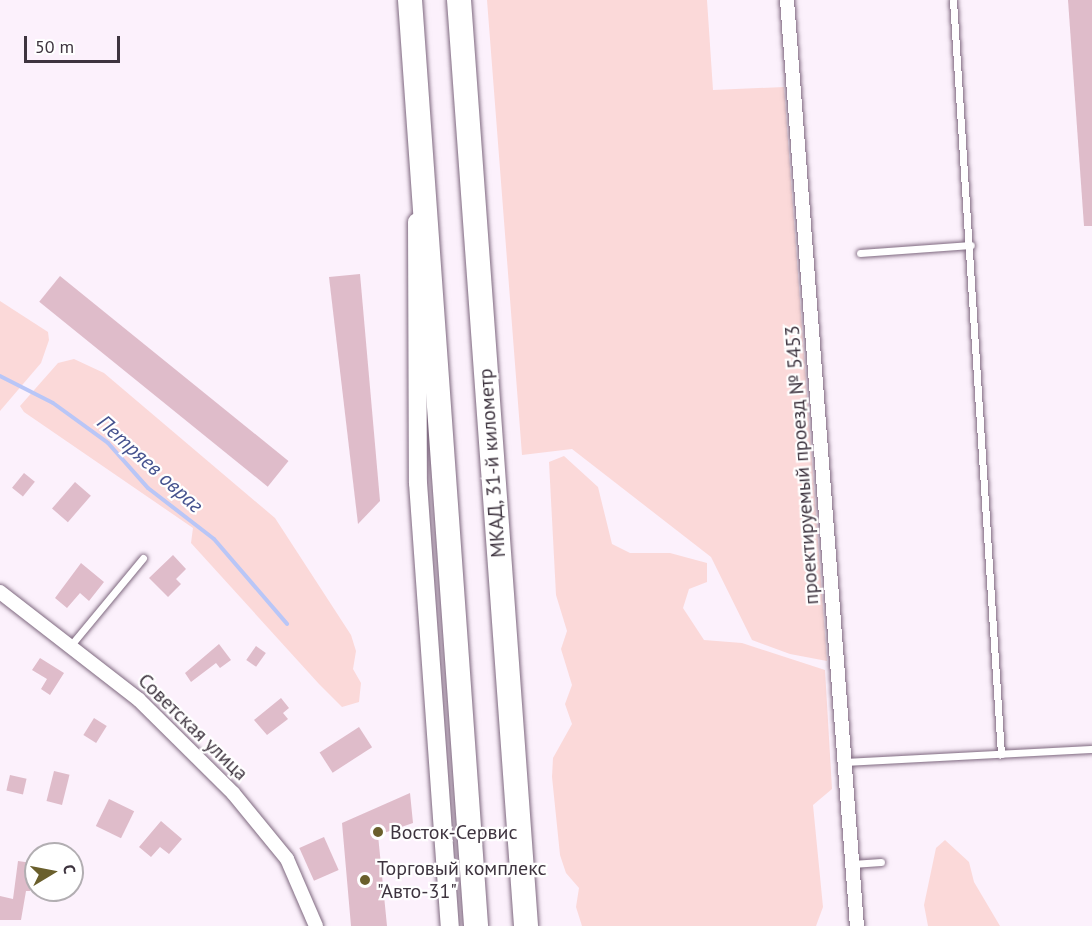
<!DOCTYPE html>
<meta charset="utf-8">
<style>
body{margin:0}
#map{position:relative;width:1092px;height:926px;overflow:hidden;background:#fcf1fc;font-family:"PT Sans",sans-serif}
div>[style]{position:absolute}
[style*='--x']{left:calc(var(--x)*1px);top:calc(var(--y)*1px);width:calc(var(--w)*1px);rotate:calc(var(--a)*1deg)}
.green>*{inset:0;background:#fbd9d9}
.stream>*{height:4px;margin:-2px;padding:0 2px;transform-origin:2px;border-radius:2px;background:#b9c6f7}
.building>*{inset:0;background:#dfbcca;transform-origin:0 0}
.roads{filter:drop-shadow(0 0 2px #7e687f) drop-shadow(0 0 2px #7e687f)}
.lane>*{height:7px;margin:-3.5px;padding:0 3.5px;transform-origin:3.5px;border-radius:3.5px;background:#fff}
.street>*{height:14px;margin:-7px;padding:0 7px;transform-origin:7px;border-radius:7px;background:#fff}
.secondary>*{height:18px;margin:-9px;padding:0 9px;transform-origin:9px;border-radius:9px;background:#fff}
.highway>*{height:24px;margin:-12px;padding:0 12px;transform-origin:12px;border-radius:12px;background:#fff}
.dots>*{width:16px;height:16px;translate:-50% -50%;box-sizing:border-box;border:3px solid #fff;border-radius:50%}
span{translate:-50% -50%;white-space:nowrap;text-align:center;line-height:1.15;-webkit-text-stroke:4.5px #fff;paint-order:stroke}
.street-label{font-size:20px;color:#3e343f}
.poi-label{font-size:20px;color:#3e343f}
.left{translate:0 -50%;text-align:left}
.water-label{font-size:21px;color:#46538f;font-style:italic}
.north{position:absolute;left:24px;top:842px;width:60px;height:60px;box-sizing:border-box;background:#fff;border:2px solid #b2aeb2;border-radius:50%;rotate:80deg;font-size:16px;font-weight:700;line-height:24px;text-align:center;color:#3e343f}
.north::after{content:'';display:block;margin:auto;width:21px;height:27px;background:#6a5f2c;clip-path:polygon(50% 0,100% 100%,50% 72%,0 100%)}
.scale{position:absolute;left:24px;top:36px;width:96px;height:27px;box-sizing:border-box;border:3px solid #3e343f;border-top:0;padding-left:8px;font-size:18px;line-height:21px;white-space:nowrap;color:#3e343f;-webkit-text-stroke:4px #fff;paint-order:stroke}
</style>
<div id="map">
<div class="green">
<div style="clip-path:polygon(487px 0,707px 0,713px 90px,784px 87px,827px 661px,790px 654px,752px 640px,711px 557px,572px 449px,522px 455px)"></div>
<div style="clip-path:polygon(0 301px,48px 332px,49px 340px,41px 363px,0 411px)"></div>
<div style="clip-path:polygon(74px 359px,104px 373px,275px 518px,351px 635px,356px 651px,353px 669px,361px 683px,359px 702px,342px 707px,319px 684px,191px 543px,193px 528px,24px 412px,20px 406px,58px 363px)"></div>
<div style="clip-path:polygon(564px 456px,598px 487px,612px 544px,630px 553px,670px 553px,707px 563px,707px 582px,689px 589px,683px 608px,704px 640px,742px 643px,825px 670px,832px 789px,813px 805px,823px 907px,816px 926px,582px 926px,576px 907px,579px 888px,566px 873px,560px 855px,552px 777px,553px 758px,572px 724px,565px 704px,572px 685px,561px 649px,567px 631px,556px 595px,549px 462px)"></div>
<div style="clip-path:polygon(945px 840px,969px 862px,974px 882px,1000px 926px,928px 926px,924px 905px,936px 848px)"></div>
</div>
<div class="stream">
<div style="--x:0;--y:376;--w:59;--a:27"></div>
<div style="--x:53;--y:403;--w:68;--a:36"></div>
<div style="--x:108;--y:443;--w:60;--a:48.4"></div>
<div style="--x:148;--y:488;--w:83;--a:37.7"></div>
<div style="--x:214;--y:539;--w:112;--a:49.3"></div>
</div>
<div class="building">
<div style="clip-path:polygon(1068px 0,1092px 0,1092px 226px,1084px 226px)"></div>
<div style="clip-path:polygon(360px 274px,380px 501px,358px 524px,329px 277px)"></div>
<div style="left:60px;top:276px;width:294px;height:33px;rotate:39deg"></div>
<div style="left:24px;top:473px;width:14px;height:19px;rotate:39deg"></div>
<div style="left:75px;top:482px;width:21px;height:35px;rotate:41deg"></div>
<div style="clip-path:polygon(173px 555px,186px 569px,176px 579px,181px 584px,168px 597px,149px 578px)"></div>
<div style="clip-path:polygon(81px 563px,104px 582px,89px 601px,80px 593px,67px 608px,55px 598px)"></div>
<div style="clip-path:polygon(219px 644px,231px 660px,220px 668px,216px 663px,191px 682px,185px 673px)"></div>
<div style="left:256px;top:646px;width:12px;height:17px;rotate:35deg"></div>
<div style="clip-path:polygon(40px 658px,64px 673px,50px 695px,41px 689px,47px 679px,32px 670px)"></div>
<div style="clip-path:polygon(281px 698px,289px 708px,283px 713px,288px 719px,267px 735px,254px 720px)"></div>
<div style="left:94px;top:718px;width:15px;height:20px;rotate:32deg"></div>
<div style="left:359px;top:727px;width:24px;height:47px;rotate:57deg"></div>
<div style="left:54px;top:771px;width:16px;height:31px;rotate:14deg"></div>
<div style="left:10px;top:775px;width:17px;height:16px;rotate:13deg"></div>
<div style="clip-path:polygon(410px 793px,413px 823px,378px 835px,387px 926px,351px 926px,342px 823px)"></div>
<div style="left:109px;top:799px;width:28px;height:30px;rotate:26deg"></div>
<div style="clip-path:polygon(161px 821px,182px 839px,169px 854px,160px 847px,151px 857px,139px 847px)"></div>
<div style="left:324px;top:837px;width:36px;height:27px;rotate:66deg"></div>
<div style="clip-path:polygon(18px 861px,32px 863px,30px 891px,26px 891px,21px 920px,0 920px,0 896px,13px 899px)"></div>
</div>
<div class="roads">
<div class="lane">
<div style="--x:953;--y:0;--w:756;--a:86.36"></div>
<div style="--x:860;--y:253;--w:111;--a:-4.1"></div>
<div style="--x:71;--y:645;--w:113;--a:-50.4"></div>
<div style="--x:843;--y:762;--w:249;--a:-3"></div>
<div style="--x:852;--y:864;--w:29;--a:-4"></div>
</div>
<div class="street">
<div style="--x:787;--y:0;--w:929;--a:85.68"></div>
<div style="--x:0;--y:592;--w:176;--a:37.8"></div>
<div style="--x:139;--y:700;--w:132;--a:44.7"></div>
<div style="--x:233;--y:793;--w:85;--a:50.7"></div>
<div style="--x:287;--y:859;--w:73;--a:66.6"></div>
</div>
<div class="secondary">
<div style="--x:417;--y:222;--w:261;--a:89.8"></div>
<div style="--x:418;--y:483;--w:444;--a:85.9"></div>
</div>
<div class="highway">
<div style="--x:410;--y:0;--w:928;--a:85.92"></div>
<div style="--x:459;--y:0;--w:928;--a:85.86"></div>
</div>
</div>
<div class="dots">
<div style="left:378px;top:832px;background:#6a5f2c"></div>
<div style="left:365px;top:880px;background:#6a5f2c"></div>
</div>
<div class="street-label">
<span style="left:492px;top:463px;rotate:-94deg">МКАД, 31-й километр</span>
<span style="left:802px;top:465px;rotate:-94deg">проектируемый проезд № 5453</span>
<span style="left:193px;top:727px;rotate:44deg">Советская улица</span>
</div>
<div class="poi-label">
<span class="left" style="left:390px;top:832px">Восток-Сервис</span>
<span class="left" style="left:377px;top:880px">Торговый комплекс<br>"Авто-31"</span>
</div>
<div class="water-label">
<span style="left:150px;top:464px;rotate:42deg">Петряев овраг</span>
</div>
<div class="north">С</div>
<div class="scale">50 m</div>
</div>
